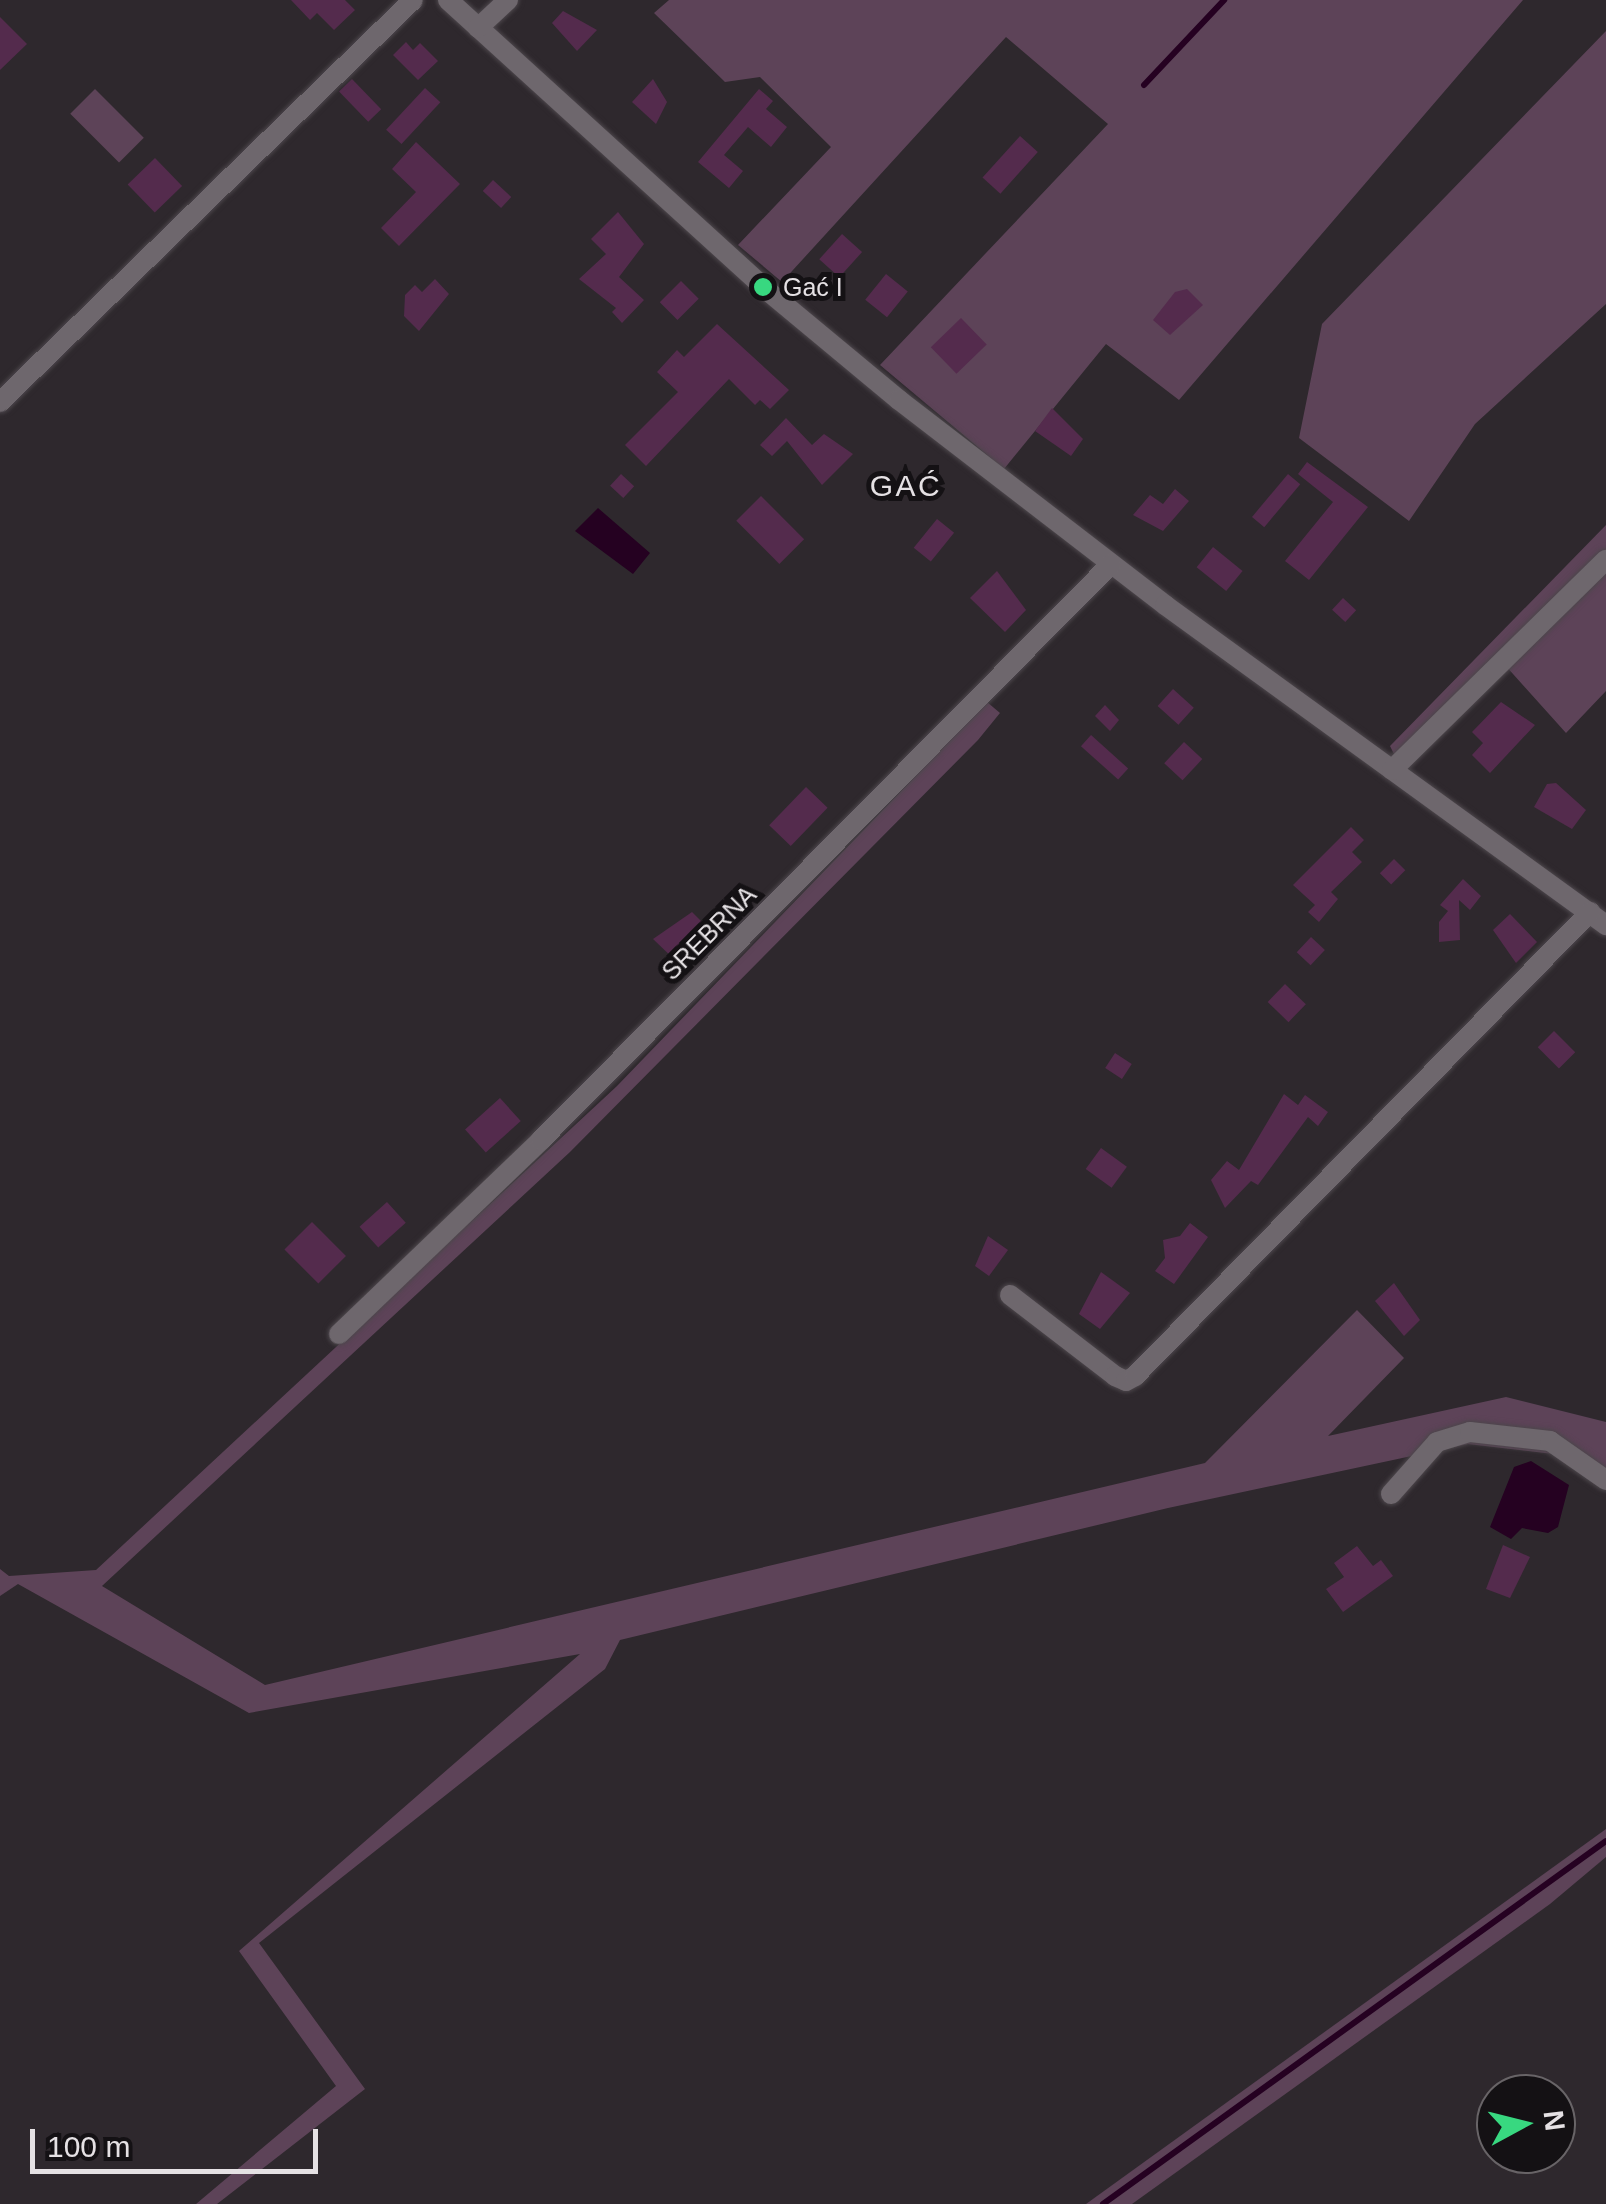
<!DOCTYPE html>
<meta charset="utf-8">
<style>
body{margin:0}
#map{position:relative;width:1606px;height:2204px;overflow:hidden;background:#2e282d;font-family:Helvetica,sans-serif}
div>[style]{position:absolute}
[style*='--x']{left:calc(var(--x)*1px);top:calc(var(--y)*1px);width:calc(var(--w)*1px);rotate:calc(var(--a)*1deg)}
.green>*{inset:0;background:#5d4358;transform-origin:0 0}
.water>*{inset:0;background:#250121}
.stream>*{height:6px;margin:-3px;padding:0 3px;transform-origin:3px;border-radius:3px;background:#250121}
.building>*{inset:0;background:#542b4d;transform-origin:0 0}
.roads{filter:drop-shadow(0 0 2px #4c464b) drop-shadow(0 0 2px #4c464b)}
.minor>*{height:20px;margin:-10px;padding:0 10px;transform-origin:10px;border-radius:10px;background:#6e676d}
.dots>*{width:28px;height:28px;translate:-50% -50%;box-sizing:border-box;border:5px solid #141114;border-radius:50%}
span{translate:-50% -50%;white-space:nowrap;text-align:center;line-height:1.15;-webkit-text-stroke:10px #141114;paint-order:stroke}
.poi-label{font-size:25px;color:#e5e1e4}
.left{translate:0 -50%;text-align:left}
.street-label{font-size:25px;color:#e5e1e4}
.quarter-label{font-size:30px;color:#e5e1e4;letter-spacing:2.5px}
.north{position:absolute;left:1476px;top:2074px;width:100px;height:100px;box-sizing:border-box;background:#141114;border:2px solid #686467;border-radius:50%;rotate:83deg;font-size:28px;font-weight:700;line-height:40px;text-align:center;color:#e5e1e4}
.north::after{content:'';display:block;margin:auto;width:35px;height:45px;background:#38d880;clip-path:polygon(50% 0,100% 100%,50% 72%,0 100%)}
.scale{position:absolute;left:30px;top:2129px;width:288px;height:45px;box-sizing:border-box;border:5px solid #e5e1e4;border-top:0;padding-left:12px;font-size:30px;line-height:35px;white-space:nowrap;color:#e5e1e4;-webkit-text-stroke:8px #141114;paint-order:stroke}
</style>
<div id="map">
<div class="green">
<div style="clip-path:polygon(669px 0,1523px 0,1179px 400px,1106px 344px,1004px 469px,880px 365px,1108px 124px,1006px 37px,782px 282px,738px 245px,831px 147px,760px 77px,725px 82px,654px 13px)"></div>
<div style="clip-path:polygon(1606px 31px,1606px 304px,1475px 424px,1409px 521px,1299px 438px,1322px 324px)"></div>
<div style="left:95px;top:89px;width:69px;height:35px;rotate:45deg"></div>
<div style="clip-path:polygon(1606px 525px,1606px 691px,1566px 733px,1496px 655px,1395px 756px,1390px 746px)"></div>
<div style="clip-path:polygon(987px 702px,1000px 713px,978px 740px,570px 1152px,102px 1586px,265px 1685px,1205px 1463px,1357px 1310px,1404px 1358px,1328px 1436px,1506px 1397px,1606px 1422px,1606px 1479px,1570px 1456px,1468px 1444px,1168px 1508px,620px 1640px,605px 1669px,259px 1943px,365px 2089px,217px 2204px,196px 2204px,336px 2086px,239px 1951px,580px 1654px,249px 1713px,18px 1584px,0 1596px,0 1569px,9px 1576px,96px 1570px,617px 1086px)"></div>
<div style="clip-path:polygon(1606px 1829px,1606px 1857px,1550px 1904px,1132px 2204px,1086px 2204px)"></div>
</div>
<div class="water">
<div style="clip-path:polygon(598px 508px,650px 553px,633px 574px,575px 531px)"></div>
<div style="clip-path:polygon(1531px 1461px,1569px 1485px,1558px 1527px,1548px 1533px,1522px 1528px,1511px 1539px,1490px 1527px,1514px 1467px)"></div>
</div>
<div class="stream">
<div style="--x:1144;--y:85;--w:117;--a:-46.7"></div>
<div style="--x:1103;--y:2204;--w:620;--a:-35.82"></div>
</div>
<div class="building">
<div style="clip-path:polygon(291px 0,345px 0,355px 10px,334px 30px,317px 13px,310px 20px)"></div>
<div style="clip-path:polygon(563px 11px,597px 30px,577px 51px,552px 23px)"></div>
<div style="clip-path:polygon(0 17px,27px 44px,0 70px)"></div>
<div style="clip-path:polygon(406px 42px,413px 50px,420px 43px,438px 61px,418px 80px,393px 55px)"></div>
<div style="left:352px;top:79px;width:42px;height:18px;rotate:46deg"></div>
<div style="clip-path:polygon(653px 79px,667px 102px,656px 124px,632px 102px)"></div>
<div style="left:425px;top:88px;width:21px;height:57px;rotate:43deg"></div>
<div style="clip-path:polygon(759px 89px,773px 101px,766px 109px,787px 127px,771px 147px,748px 127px,724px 155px,743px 171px,729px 188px,698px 162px)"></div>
<div style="left:1020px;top:136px;width:24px;height:56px;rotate:42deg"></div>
<div style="clip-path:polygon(416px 142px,460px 184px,399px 246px,381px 228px,416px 192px,392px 169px)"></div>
<div style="left:155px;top:158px;width:39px;height:38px;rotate:46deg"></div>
<div style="left:493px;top:180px;width:25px;height:15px;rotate:43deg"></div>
<div style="clip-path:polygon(618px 212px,644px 244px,619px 277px,644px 300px,622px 323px,612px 312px,616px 308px,579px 279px,606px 254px,591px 239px)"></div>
<div style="left:842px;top:234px;width:27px;height:34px;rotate:42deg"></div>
<div style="left:886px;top:274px;width:28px;height:33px;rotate:39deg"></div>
<div style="clip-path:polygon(435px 279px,449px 294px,419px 331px,404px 316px,405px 295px,415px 285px,422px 292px)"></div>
<div style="left:681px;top:281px;width:25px;height:30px;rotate:45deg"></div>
<div style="clip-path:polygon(1187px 289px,1203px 305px,1170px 335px,1153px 320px,1175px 292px)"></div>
<div style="left:961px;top:318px;width:37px;height:42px;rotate:46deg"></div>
<div style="clip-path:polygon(717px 324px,789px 390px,770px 409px,760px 400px,755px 405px,729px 379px,646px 466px,625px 445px,678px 392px,657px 372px,677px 350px,684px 357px)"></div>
<div style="clip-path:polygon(1052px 408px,1083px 439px,1071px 456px,1035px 431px)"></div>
<div style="clip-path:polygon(786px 418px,812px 445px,824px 434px,853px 454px,822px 485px,787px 441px,772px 456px,760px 445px)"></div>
<div style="clip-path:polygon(1307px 462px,1368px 507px,1309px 580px,1285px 561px,1333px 502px,1298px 474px)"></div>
<div style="left:621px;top:474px;width:18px;height:16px;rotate:43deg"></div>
<div style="left:1288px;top:474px;width:16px;height:56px;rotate:40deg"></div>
<div style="clip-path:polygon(1175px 489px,1189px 501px,1163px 531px,1133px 515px,1150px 495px,1163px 504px)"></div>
<div style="left:761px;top:496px;width:61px;height:35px;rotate:45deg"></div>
<div style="left:937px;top:519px;width:22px;height:37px;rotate:39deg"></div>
<div style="left:1213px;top:547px;width:38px;height:26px;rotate:39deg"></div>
<div style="clip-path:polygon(997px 571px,1026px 610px,1005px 632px,970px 598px)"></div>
<div style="left:1343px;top:598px;width:18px;height:16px;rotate:43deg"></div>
<div style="left:1173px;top:689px;width:28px;height:23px;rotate:42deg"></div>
<div style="clip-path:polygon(1501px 702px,1535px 725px,1490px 773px,1472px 755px,1483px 743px,1472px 732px)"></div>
<div style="clip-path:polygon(1105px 705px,1119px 720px,1110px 731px,1095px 716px)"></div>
<div style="left:1091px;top:735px;width:50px;height:15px;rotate:42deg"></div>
<div style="left:1184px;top:742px;width:25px;height:29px;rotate:43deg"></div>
<div style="clip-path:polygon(1556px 783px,1586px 810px,1572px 829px,1534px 807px,1547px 784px)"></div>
<div style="left:806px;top:787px;width:30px;height:53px;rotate:44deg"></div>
<div style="clip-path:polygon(1351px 827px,1364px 840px,1352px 852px,1362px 862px,1331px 892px,1338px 899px,1319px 922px,1308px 912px,1315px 905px,1293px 885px)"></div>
<div style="left:1394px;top:859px;width:16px;height:20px;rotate:45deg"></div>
<div style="clip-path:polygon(1463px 879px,1481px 896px,1470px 910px,1459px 900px,1460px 940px,1439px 942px,1439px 922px,1448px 911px,1440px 905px)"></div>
<div style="clip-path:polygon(692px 912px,705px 925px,678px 963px,653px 939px)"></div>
<div style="clip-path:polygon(1510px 914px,1537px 942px,1516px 963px,1493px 930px)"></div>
<div style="left:1311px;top:937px;width:19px;height:21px;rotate:43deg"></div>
<div style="left:1285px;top:984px;width:29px;height:25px;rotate:44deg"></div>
<div style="left:1554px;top:1031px;width:30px;height:23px;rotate:45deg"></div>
<div style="left:1115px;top:1053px;width:20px;height:18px;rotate:33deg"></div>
<div style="clip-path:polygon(1284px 1094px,1298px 1105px,1305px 1095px,1328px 1112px,1318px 1126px,1308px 1117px,1258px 1185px,1251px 1181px,1225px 1208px,1211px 1180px,1227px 1161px,1239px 1170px)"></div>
<div style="left:500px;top:1098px;width:31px;height:47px;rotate:48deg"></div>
<div style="left:1101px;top:1148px;width:32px;height:26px;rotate:36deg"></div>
<div style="left:387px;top:1202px;width:28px;height:37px;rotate:48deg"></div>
<div style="left:312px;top:1222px;width:48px;height:39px;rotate:45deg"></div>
<div style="clip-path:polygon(1190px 1223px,1208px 1237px,1174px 1284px,1155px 1271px,1165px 1258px,1163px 1240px,1180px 1236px)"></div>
<div style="clip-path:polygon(988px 1236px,1008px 1250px,989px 1276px,975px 1266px)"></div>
<div style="clip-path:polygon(1101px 1272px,1130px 1293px,1100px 1329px,1079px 1314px)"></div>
<div style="clip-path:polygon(1394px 1283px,1420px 1320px,1404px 1336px,1375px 1301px)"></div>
<div style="clip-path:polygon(1503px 1545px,1530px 1557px,1510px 1598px,1486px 1589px)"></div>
<div style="clip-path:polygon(1357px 1546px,1373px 1566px,1381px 1560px,1393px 1576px,1343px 1612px,1326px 1589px,1344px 1577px,1334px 1563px)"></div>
</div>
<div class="roads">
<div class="minor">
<div style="--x:448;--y:0;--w:426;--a:42.3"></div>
<div style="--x:763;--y:287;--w:177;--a:39.7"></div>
<div style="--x:899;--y:400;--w:336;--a:37.6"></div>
<div style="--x:1165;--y:605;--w:545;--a:35.97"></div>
<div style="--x:478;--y:28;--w:41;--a:-43"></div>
<div style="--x:0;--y:402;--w:576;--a:-44.23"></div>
<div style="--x:1392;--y:770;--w:300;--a:-44.5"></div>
<div style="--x:1010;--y:1295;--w:133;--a:37.6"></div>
<div style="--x:1115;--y:1376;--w:12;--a:24"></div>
<div style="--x:1126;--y:1381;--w:10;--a:-29"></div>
<div style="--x:1135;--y:1376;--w:650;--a:-45.56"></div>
<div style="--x:339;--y:1334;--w:280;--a:-43.8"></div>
<div style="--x:541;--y:1140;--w:810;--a:-45.3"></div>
<div style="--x:1391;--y:1494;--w:69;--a:-48.5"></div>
<div style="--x:1437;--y:1442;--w:34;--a:-17"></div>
<div style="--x:1470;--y:1432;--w:81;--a:6.4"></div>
<div style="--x:1550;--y:1441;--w:68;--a:34.9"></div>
</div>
</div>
<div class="dots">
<div style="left:763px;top:287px;background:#38d880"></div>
</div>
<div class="poi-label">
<span class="left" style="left:783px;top:287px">Gać I</span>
</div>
<div class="street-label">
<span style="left:709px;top:933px;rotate:-45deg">SREBRNA</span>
</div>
<div class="quarter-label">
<span style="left:906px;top:486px">GAĆ</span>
</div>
<div class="north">N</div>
<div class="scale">100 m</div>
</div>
